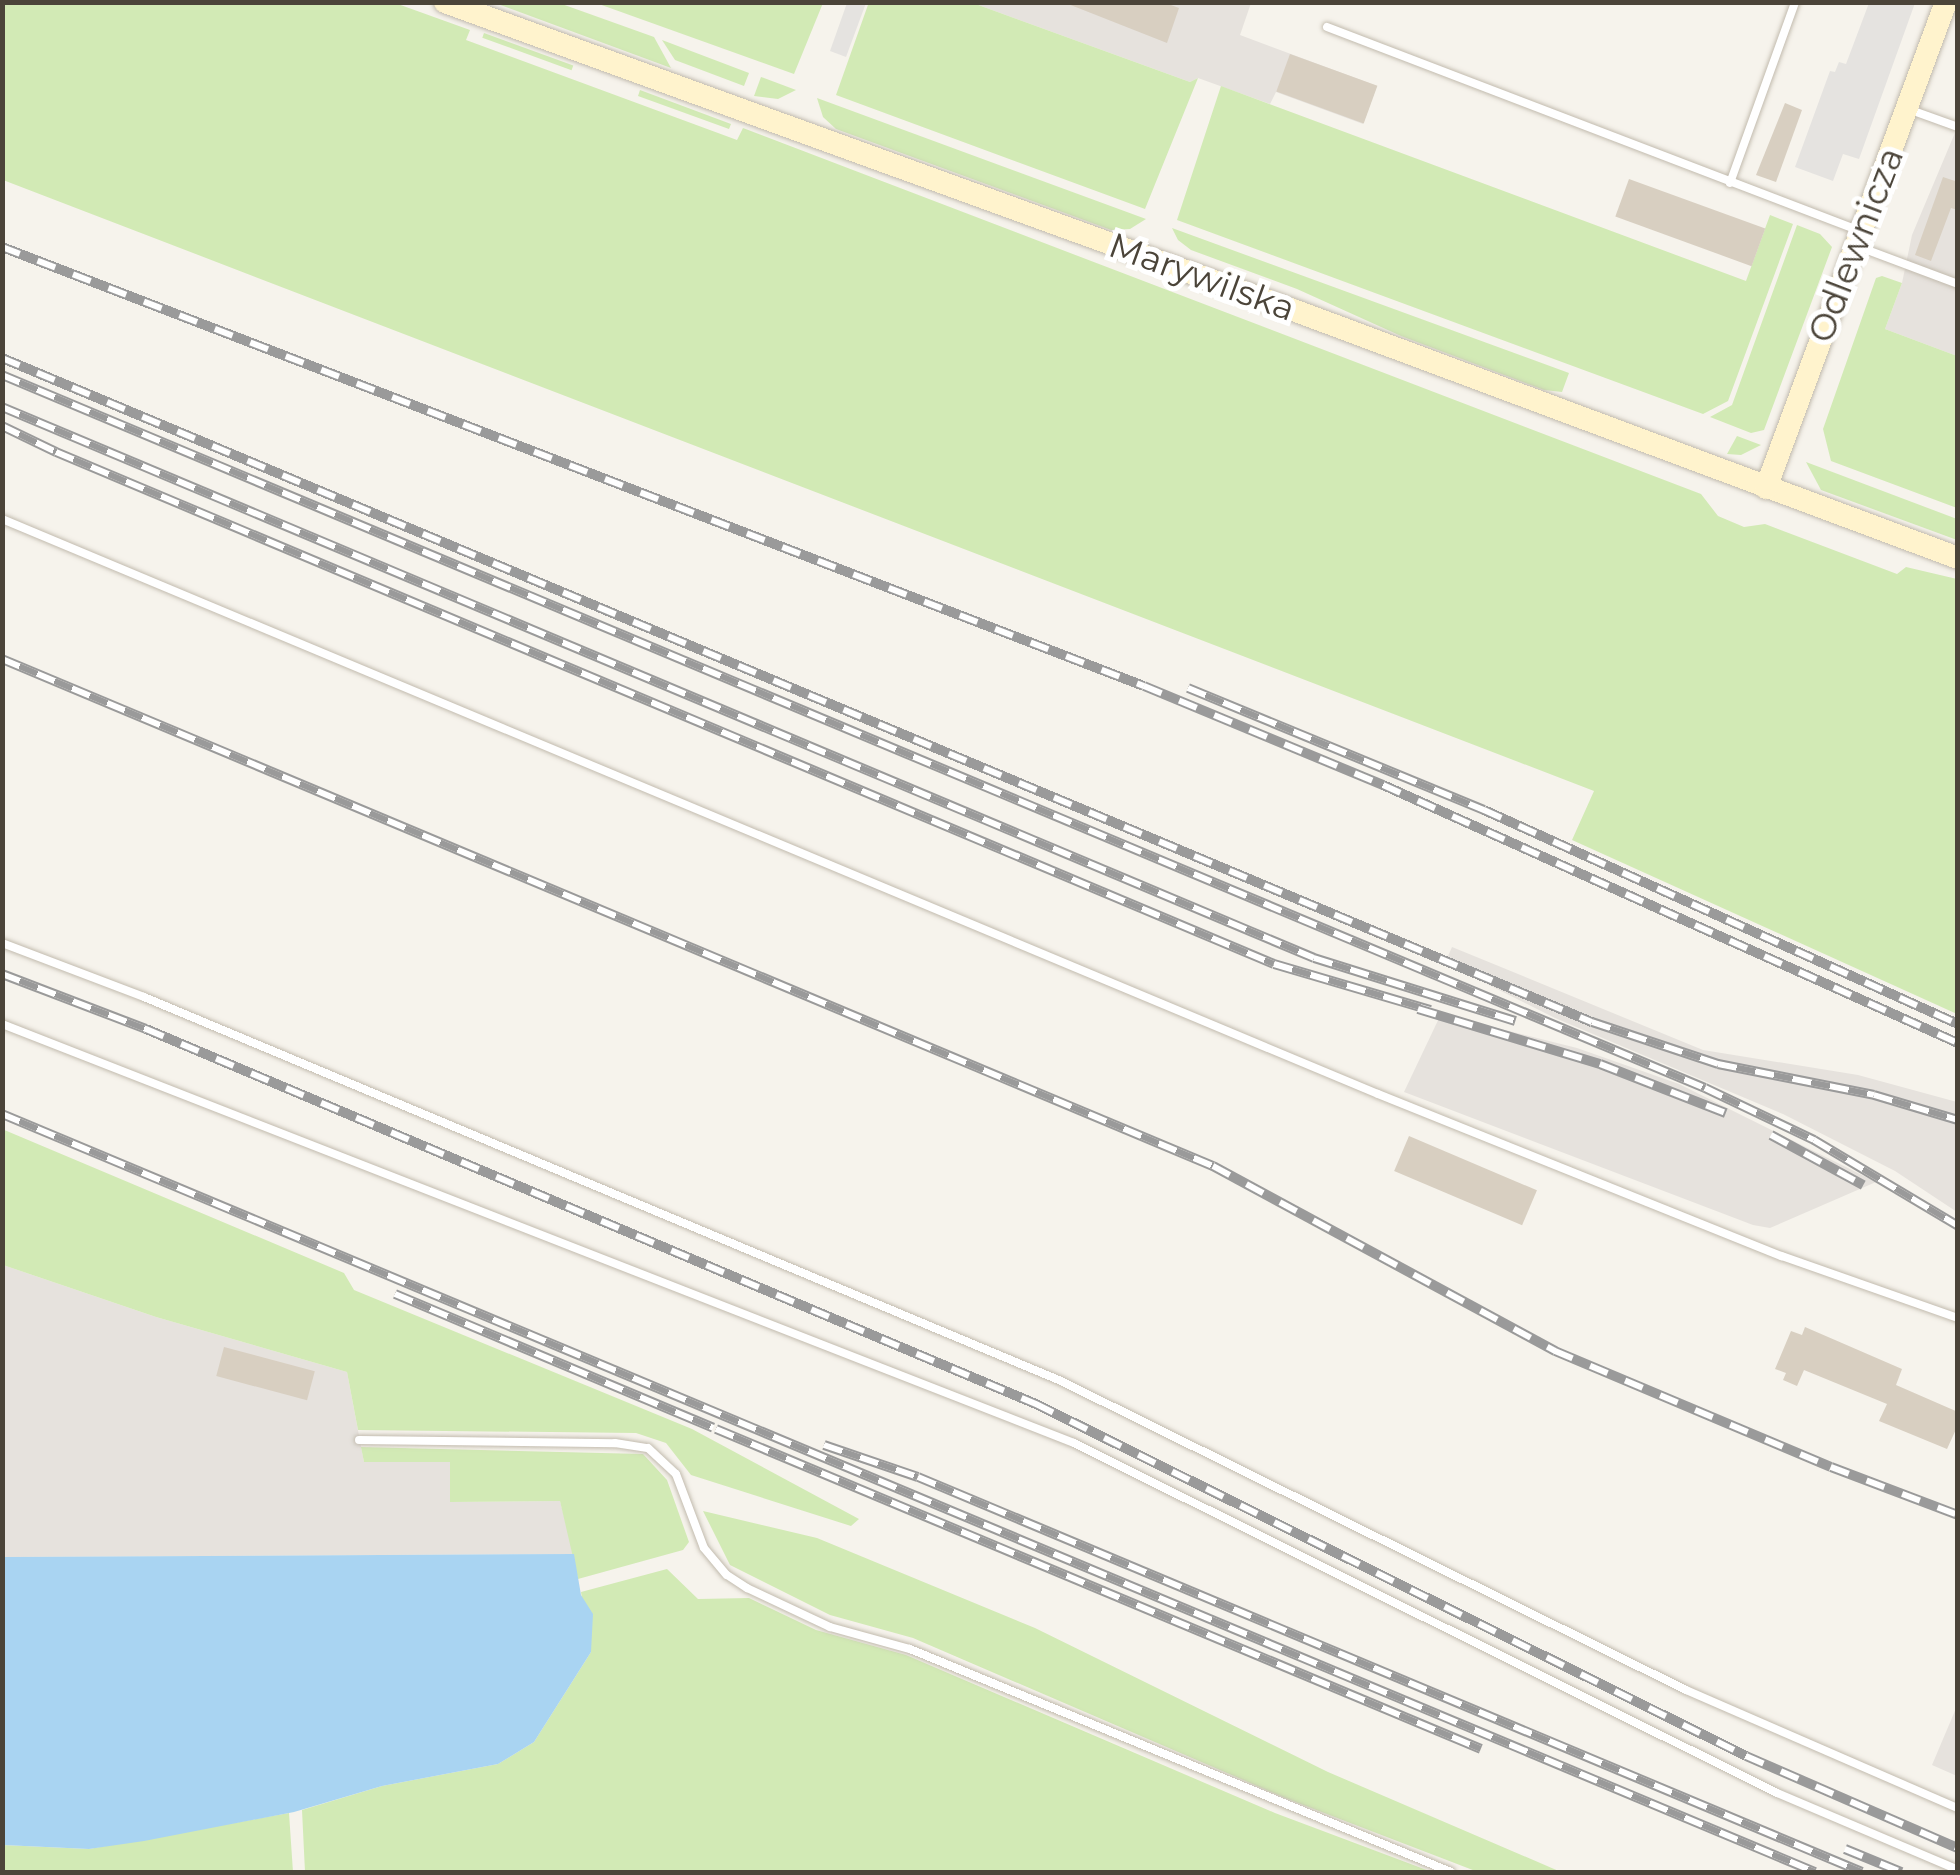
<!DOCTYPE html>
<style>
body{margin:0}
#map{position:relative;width:1960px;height:1875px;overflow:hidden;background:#f6f3ec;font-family:Montserrat,sans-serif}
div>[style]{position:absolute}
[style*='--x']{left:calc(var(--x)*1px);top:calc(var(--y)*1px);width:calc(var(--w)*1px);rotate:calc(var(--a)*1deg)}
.industrial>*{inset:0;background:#e6e2dd}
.green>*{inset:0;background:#d2eab5;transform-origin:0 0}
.parking>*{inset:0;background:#e5e3e0}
.water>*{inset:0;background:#a9d4f2}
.building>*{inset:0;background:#d8cfc1;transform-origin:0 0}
.roads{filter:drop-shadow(0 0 2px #c2bbae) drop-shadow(0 0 2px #c2bbae)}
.lane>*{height:8px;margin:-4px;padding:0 4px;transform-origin:4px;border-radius:4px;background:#fff}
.secondary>*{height:22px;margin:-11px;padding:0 11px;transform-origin:11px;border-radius:11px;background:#fff3cd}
.rail>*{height:10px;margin-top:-5px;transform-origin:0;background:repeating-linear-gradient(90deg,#fff 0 19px,#9a9a9a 0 38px);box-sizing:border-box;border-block:2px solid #9a9a9a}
span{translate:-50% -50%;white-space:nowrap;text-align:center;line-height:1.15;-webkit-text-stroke:10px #fff;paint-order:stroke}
.street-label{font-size:35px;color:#4b4439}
.frame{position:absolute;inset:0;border:5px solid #4b4439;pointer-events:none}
</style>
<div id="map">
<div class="industrial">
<div style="clip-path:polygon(973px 3px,1251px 3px,1240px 35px,1377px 86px,1363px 124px,1276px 92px,1270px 104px,1198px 78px,1190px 82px)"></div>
<div style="clip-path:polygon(1957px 128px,1957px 356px,1885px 329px,1902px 283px,1912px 235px)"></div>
<div style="clip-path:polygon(1452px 947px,1703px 1050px,1858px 1075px,1957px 1102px,1957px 1212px,1895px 1171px,1783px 1114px,1555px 1018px,1445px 963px)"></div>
<div style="clip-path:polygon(1441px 1014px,1577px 1048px,1679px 1084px,1876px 1182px,1770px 1228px,1753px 1225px,1404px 1092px)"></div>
<div style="clip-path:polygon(3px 1265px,156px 1317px,347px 1372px,364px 1462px,451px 1462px,450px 1502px,560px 1501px,574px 1554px,3px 1557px)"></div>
<div style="clip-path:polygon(1957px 1706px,1957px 1776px,1932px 1765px)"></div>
</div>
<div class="green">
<div style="clip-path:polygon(869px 2px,973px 3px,1190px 82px,1198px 78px,1145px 209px,836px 95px)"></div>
<div style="clip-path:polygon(2px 3px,395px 3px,470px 30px,466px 40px,737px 140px,743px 128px,1701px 494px,1718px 516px,1744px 527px,1765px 524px,1897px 574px,1906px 567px,1957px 579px,1957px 1014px,1572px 840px,1594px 791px,3px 180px)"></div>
<div style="clip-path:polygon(495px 3px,559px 3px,654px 37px,671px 68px)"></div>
<div style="clip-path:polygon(596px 3px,823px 3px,794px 74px)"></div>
<div style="left:484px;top:33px;width:95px;height:5px;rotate:20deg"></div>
<div style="clip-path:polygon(662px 40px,749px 73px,744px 86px,675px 60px)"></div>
<div style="clip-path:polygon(761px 77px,796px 90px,778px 99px,754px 96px)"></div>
<div style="clip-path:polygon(1221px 86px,1746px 281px,1770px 215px,1793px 224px,1728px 401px,1703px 414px,1177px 220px)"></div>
<div style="clip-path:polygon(640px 90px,731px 124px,729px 129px,638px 96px)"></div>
<div style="clip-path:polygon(817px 98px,1146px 219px,1130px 229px,1111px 230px,836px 129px,823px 117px)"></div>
<div style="clip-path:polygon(1797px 225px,1820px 234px,1832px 247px,1764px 430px,1751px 433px,1710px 417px,1732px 405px)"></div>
<div style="clip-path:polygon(1172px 228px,1569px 373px,1562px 392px,1544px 390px,1401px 336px,1297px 289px,1191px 250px,1178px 240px)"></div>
<div style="clip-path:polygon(1882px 276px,1902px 283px,1885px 329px,1957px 356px,1957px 508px,1831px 461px,1823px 429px,1876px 278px)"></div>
<div style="clip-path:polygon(1737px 436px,1761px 445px,1741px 455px,1727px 454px)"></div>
<div style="clip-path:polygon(1806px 462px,1957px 519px,1957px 540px,1821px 490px)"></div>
<div style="clip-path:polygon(2px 1129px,344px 1273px,354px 1290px,692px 1429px,859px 1519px,851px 1526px,691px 1475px,666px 1443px,636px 1433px,358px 1430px,347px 1372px,156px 1317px,3px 1265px)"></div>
<div style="clip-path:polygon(361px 1447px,643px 1454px,667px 1480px,689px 1542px,683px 1550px,578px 1579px,560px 1501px,450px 1502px,450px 1462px,364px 1462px)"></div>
<div style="clip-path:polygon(703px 1511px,817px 1538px,1035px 1628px,1328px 1772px,1561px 1872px,1478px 1872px,1285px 1798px,913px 1638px,830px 1615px,730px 1565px)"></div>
<div style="clip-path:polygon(667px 1569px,698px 1599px,749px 1598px,816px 1630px,906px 1655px,1275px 1813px,1432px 1872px,305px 1872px,302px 1810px,382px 1786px,498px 1764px,534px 1742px,591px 1652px,581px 1592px)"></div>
<div style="clip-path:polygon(289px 1813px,293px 1872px,3px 1872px,2px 1845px,89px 1849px)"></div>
</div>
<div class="parking">
<div style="clip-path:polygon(847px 3px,866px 3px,846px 57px,830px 51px)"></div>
<div style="clip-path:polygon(1869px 3px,1915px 3px,1859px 159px,1843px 154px,1833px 181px,1795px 167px,1830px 71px,1835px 72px,1839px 62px,1846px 64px)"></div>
</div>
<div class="water">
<div style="clip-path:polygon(574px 1554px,581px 1595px,593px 1614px,591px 1652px,534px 1742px,498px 1764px,382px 1786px,294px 1812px,144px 1841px,89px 1849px,3px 1845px,3px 1557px)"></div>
</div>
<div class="building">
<div style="clip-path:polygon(1063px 2px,1163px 2px,1179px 8px,1167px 43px)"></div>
<div style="left:1290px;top:54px;width:93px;height:40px;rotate:20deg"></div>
<div style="clip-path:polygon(1785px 103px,1802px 110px,1776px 182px,1756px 175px)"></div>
<div style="clip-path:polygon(1943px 177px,1958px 182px,1958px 210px,1951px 208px,1931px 261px,1915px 255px)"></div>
<div style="left:1629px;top:179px;width:145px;height:40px;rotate:20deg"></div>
<div style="left:1409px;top:1136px;width:139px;height:38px;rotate:23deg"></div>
<div style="clip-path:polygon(1805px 1327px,1902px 1369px,1896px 1385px,1958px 1412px,1958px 1425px,1947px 1449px,1879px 1421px,1887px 1404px,1804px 1370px,1797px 1386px,1783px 1380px,1786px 1373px,1775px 1369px,1791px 1331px,1802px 1335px)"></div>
<div style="left:224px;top:1347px;width:94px;height:30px;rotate:15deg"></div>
</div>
<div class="roads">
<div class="lane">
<div style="--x:1327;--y:27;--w:571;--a:20.94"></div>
<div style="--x:1911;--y:110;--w:50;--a:19.9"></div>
<div style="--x:1730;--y:183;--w:192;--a:-70.2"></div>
<div style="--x:1859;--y:247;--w:106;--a:20.5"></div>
<div style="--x:2;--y:519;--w:1491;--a:22.68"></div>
<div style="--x:1378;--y:1094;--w:435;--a:21.9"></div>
<div style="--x:1782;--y:1256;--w:187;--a:19.4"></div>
<div style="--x:2;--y:943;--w:152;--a:20.8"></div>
<div style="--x:144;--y:997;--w:994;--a:22.72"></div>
<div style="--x:1061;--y:1381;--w:697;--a:26.31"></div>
<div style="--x:1686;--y:1690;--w:296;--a:23.5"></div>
<div style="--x:2;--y:1024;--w:1151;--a:21.35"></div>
<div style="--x:1074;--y:1443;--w:785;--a:26.47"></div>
<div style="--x:1777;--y:1793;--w:197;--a:23"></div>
<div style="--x:359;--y:1440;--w:256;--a:0.7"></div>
<div style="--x:615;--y:1443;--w:33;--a:9"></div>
<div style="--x:648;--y:1448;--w:38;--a:43"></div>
<div style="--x:676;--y:1474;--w:79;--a:69.3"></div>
<div style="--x:704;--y:1548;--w:35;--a:50"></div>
<div style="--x:727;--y:1575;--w:24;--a:33"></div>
<div style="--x:747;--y:1588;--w:92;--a:25.2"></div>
<div style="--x:830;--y:1627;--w:83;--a:15.4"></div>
<div style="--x:910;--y:1649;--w:585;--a:22.4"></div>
</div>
<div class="secondary">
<div style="--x:445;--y:2;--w:905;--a:19.96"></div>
<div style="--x:1296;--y:311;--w:707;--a:20.46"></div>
<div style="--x:1766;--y:488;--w:518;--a:-69.68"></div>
</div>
</div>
<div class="rail">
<div style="--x:2;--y:247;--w:1223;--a:21.03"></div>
<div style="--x:1144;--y:686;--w:259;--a:22.5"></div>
<div style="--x:1383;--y:785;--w:630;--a:24.17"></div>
<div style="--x:2;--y:358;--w:1723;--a:22.67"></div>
<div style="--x:1592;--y:1022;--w:133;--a:18.4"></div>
<div style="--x:1718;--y:1064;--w:159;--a:11.2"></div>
<div style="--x:1874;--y:1095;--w:88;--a:16.6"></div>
<div style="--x:2;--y:375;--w:1846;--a:22.72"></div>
<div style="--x:1705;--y:1088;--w:121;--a:25.5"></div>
<div style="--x:1814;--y:1140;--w:168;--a:30.8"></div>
<div style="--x:2;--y:407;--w:1423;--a:22.78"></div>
<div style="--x:1314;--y:958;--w:211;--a:17.4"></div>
<div style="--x:2;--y:426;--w:60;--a:25.7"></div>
<div style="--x:56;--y:452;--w:1321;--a:22.8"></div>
<div style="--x:1274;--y:964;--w:163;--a:16.4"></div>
<div style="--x:2;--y:659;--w:1313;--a:22.72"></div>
<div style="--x:1213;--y:1166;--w:389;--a:28.4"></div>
<div style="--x:1555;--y:1351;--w:299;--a:22.8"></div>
<div style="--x:1831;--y:1467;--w:136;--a:20.7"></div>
<div style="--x:1188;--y:688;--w:320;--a:22.4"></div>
<div style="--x:1484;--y:810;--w:520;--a:24.3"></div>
<div style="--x:2;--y:974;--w:154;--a:20.9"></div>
<div style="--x:146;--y:1029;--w:966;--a:22.85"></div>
<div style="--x:1036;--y:1404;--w:792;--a:26.37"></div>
<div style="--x:1746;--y:1756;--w:231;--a:23.5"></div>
<div style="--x:1418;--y:1009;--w:190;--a:16.8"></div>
<div style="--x:1600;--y:1064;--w:135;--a:21.3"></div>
<div style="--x:2;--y:1114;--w:1965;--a:22.69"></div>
<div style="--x:1771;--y:1135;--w:105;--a:28.5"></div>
<div style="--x:395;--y:1294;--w:345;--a:22.8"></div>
<div style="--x:716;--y:1429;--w:829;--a:22.7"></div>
<div style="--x:824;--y:1445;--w:99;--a:18.8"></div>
<div style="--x:918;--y:1477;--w:1023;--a:22.71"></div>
<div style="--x:1845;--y:1849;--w:61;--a:22.3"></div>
</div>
<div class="street-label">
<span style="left:1856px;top:245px;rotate:-69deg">Odlewnicza</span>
<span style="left:1202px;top:277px;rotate:20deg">Marywilska</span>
</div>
<div class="frame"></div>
</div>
